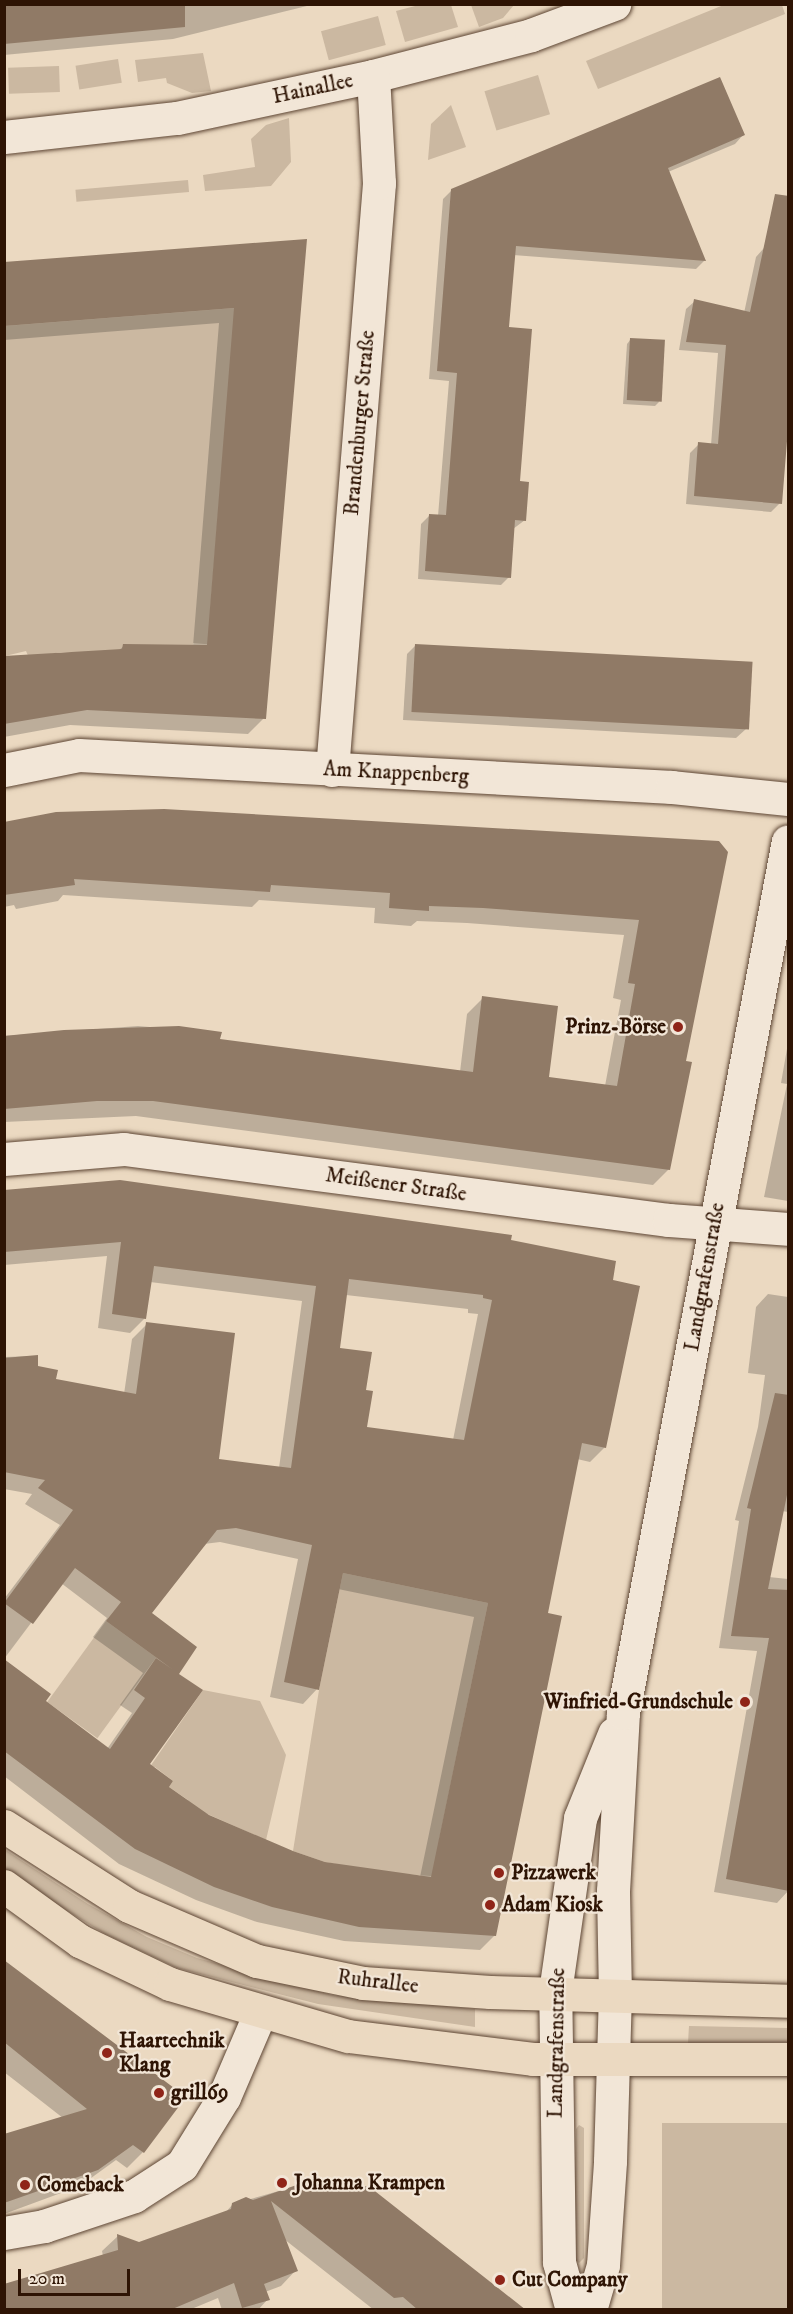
<!DOCTYPE html>
<meta charset="utf-8">
<style>
body{margin:0}
#map{position:relative;width:793px;height:2314px;overflow:hidden;background:#ebd9c1;font-family:"IM FELL DW Pica",serif}
div>[style]{position:absolute}
[style*='--x']{left:calc(var(--x)*1px);top:calc(var(--y)*1px);width:calc(var(--w)*1px);rotate:calc(var(--a)*1deg)}
.green>*{inset:0;background:#cbb8a1;transform-origin:0 0}
.shadow>*{inset:0;background:#0003}
.building>*{inset:0;background:#907a66;transform-origin:0 0}
.roads{filter:drop-shadow(0 0 2px #5d4533) drop-shadow(0 0 2px #5d4533)}
.minor>*{height:33px;margin:-16.5px;padding:0 16.5px;transform-origin:16.5px;border-radius:16.5px;background:#f2e6d7}
.major>*{height:33px;margin:-16.5px;padding:0 16.5px;transform-origin:16.5px;border-radius:16.5px;background:#ebd9c1}
.dots>*{width:16px;height:16px;translate:-50% -50%;box-sizing:border-box;border:3px solid #f2e6d7;border-radius:50%}
span{translate:-50% -50%;white-space:nowrap;text-align:center;line-height:1.15;-webkit-text-stroke:4.5px #f2e6d7;paint-order:stroke}
.street-label{font-size:21px;color:#2e1404}
.poi-label{font-size:21px;color:#2e1404;font-weight:700}
.right{translate:-100% -50%;text-align:right}
.left{translate:0 -50%;text-align:left}
.frame{position:absolute;inset:0;border:6px solid #2e1404;pointer-events:none}
.scale{position:absolute;left:18px;top:2269px;width:112px;height:27px;box-sizing:border-box;border:3px solid #2e1404;border-top:0;padding-left:8px;font-size:18px;line-height:21px;white-space:nowrap;color:#2e1404;-webkit-text-stroke:4px #f2e6d7;paint-order:stroke}
</style>
<div id="map">
<div class="green">
<div style="clip-path:polygon(726px 4px,782px 5px,785px 14px,598px 89px,586px 61px)"></div>
<div style="clip-path:polygon(419px 5px,451px 5px,458px 27px,405px 42px,396px 11px)"></div>
<div style="clip-path:polygon(471px 5px,471px 4px,514px 5px,503px 18px,479px 27px)"></div>
<div style="left:378px;top:16px;width:30px;height:59px;rotate:75deg"></div>
<div style="clip-path:polygon(203px 53px,211px 91px,192px 93px,167px 83px,166px 78px,138px 82px,135px 60px)"></div>
<div style="left:118px;top:59px;width:24px;height:43px;rotate:81deg"></div>
<div style="left:59px;top:66px;width:26px;height:51px;rotate:88deg"></div>
<div style="left:538px;top:75px;width:41px;height:56px;rotate:73deg"></div>
<div style="clip-path:polygon(451px 105px,466px 147px,428px 160px,431px 124px)"></div>
<div style="clip-path:polygon(289px 118px,291px 162px,271px 186px,205px 191px,203px 175px,255px 167px,251px 139px,266px 125px)"></div>
<div style="left:188px;top:180px;width:12px;height:113px;rotate:85deg"></div>
<div style="clip-path:polygon(235px 308px,210px 612px,215px 645px,193px 643px,193px 655px,61px 652px,29px 658px,26px 651px,5px 656px,5px 326px)"></div>
<div style="clip-path:polygon(343px 1573px,488px 1603px,439px 1840px,443px 1877px,379px 1872px,325px 1862px,293px 1851px,319px 1690px)"></div>
<div style="left:106px;top:1621px;width:62px;height:100px;rotate:36deg"></div>
<div style="clip-path:polygon(203px 1690px,260px 1701px,286px 1755px,266px 1840px,187px 1805px,188px 1800px,169px 1787px,173px 1781px,155px 1767px,147px 1771px)"></div>
<div style="clip-path:polygon(4px 1849px,88px 1904px,147px 1937px,197px 1958px,332px 1995px,475px 2009px,475px 2027px,318px 2004px,177px 1968px,105px 1934px,51px 1901px,5px 1869px)"></div>
<div style="clip-path:polygon(689px 2026px,788px 2028px,788px 2042px,688px 2043px)"></div>
<div style="left:788px;top:2123px;width:186px;height:126px;rotate:90deg"></div>
<div style="clip-path:polygon(579px 2125px,584px 2128px,584px 2258px,579px 2263px,573px 2258px,576px 2129px)"></div>
</div>
<div class="shadow">
<div style="clip-path:polygon(4px 4px,315px 4px,173px 39px,4px 55px)"></div>
<div style="clip-path:polygon(743px 135px,735px 144px,668px 172px,704px 261px,696px 269px,513px 255px,508px 328px,518px 483px,525px 520px,513px 529px,509px 577px,501px 585px,418px 579px,421px 524px,430px 515px,438px 516px,449px 381px,429px 379px,443px 199px,452px 190px)"></div>
<div style="clip-path:polygon(305px 240px,264px 718px,248px 734px,70px 725px,4px 737px,4px 657px,118px 651px,124px 646px,193px 646px,219px 323px,4px 340px,4px 264px)"></div>
<div style="clip-path:polygon(764px 248px,780px 503px,771px 512px,686px 504px,690px 453px,699px 444px,711px 445px,718px 353px,679px 350px,686px 309px,695px 301px,744px 313px,756px 257px)"></div>
<div style="clip-path:polygon(631px 339px,659px 402px,655px 406px,623px 404px,627px 344px)"></div>
<div style="clip-path:polygon(416px 645px,746px 729px,736px 738px,403px 720px,407px 654px)"></div>
<div style="clip-path:polygon(164px 811px,719px 843px,669px 1169px,653px 1185px,136px 1116px,4px 1122px,4px 1036px,138px 1026px,220px 1033px,218px 1040px,460px 1072px,467px 1014px,483px 998px,548px 1078px,605px 1086px,621px 1000px,613px 998px,624px 935px,467px 923px,417px 921px,411px 926px,374px 923px,375px 908px,259px 900px,252px 907px,63px 895px,58px 901px,16px 909px,14px 905px,4px 907px,4px 824px)"></div>
<div style="clip-path:polygon(788px 1043px,788px 1201px,764px 1197px,787px 1084px,781px 1083px)"></div>
<div style="clip-path:polygon(evenodd,4px 1192px,509px 1241px,612px 1281px,605px 1447px,590px 1462px,577px 1459px,546px 1614px,495px 1935px,480px 1950px,344px 1941px,257px 1922px,196px 1900px,119px 1864px,4px 1776px,4px 1661px,44px 1701px,107px 1749px,132px 1713px,120px 1705px,143px 1673px,93px 1637px,107px 1618px,61px 1583px,4px 1659px,4px 1599px,60px 1525px,25px 1504px,32px 1494px,4px 1489px,4px 1357px,36px 1356px,36px 1368px,54px 1380px,124px 1394px,132px 1339px,147px 1324px,218px 1460px,279px 1468px,302px 1301px,150px 1282px,145px 1318px,130px 1333px,98px 1328px,107px 1256px,4px 1265px,4px 1192px,346px 1295px,468px 1309px,468px 1313px,478px 1314px,453px 1440px,366px 1429px,365px 1391px,338px 1349px,346px 1295px,4px 1192px,220px 1542px,298px 1559px,270px 1697px,303px 1704px,317px 1689px,338px 1589px,474px 1617px,420px 1877px,325px 1864px,292px 1853px,185px 1806px,148px 1764px,177px 1674px,150px 1614px,204px 1544px,220px 1542px)"></div>
<div style="clip-path:polygon(768px 1294px,788px 1297px,788px 1512px,782px 1511px,769px 1577px,788px 1579px,788px 1891px,777px 1903px,714px 1892px,757px 1651px,719px 1648px,739px 1521px,735px 1520px,758px 1427px,765px 1375px,748px 1373px,756px 1307px)"></div>
<div style="clip-path:polygon(4px 1962px,143px 2152px,127px 2168px,116px 2160px,80px 2186px,4px 2214px,4px 2135px,63px 2118px,4px 2072px)"></div>
<div style="clip-path:polygon(314px 2181px,511px 2310px,374px 2310px,284px 2239px,296px 2270px,281px 2286px,265px 2292px,268px 2299px,258px 2310px,222px 2310px,218px 2298px,189px 2310px,4px 2310px,103px 2256px,102px 2251px,118px 2236px,139px 2244px,225px 2213px,233px 2204px)"></div>
</div>
<div class="building">
<div style="clip-path:polygon(4px 4px,185px 4px,185px 27px,4px 44px)"></div>
<div style="clip-path:polygon(720px 77px,745px 135px,668px 168px,706px 261px,516px 246px,509px 327px,532px 329px,520px 481px,529px 482px,526px 521px,515px 520px,511px 578px,425px 571px,429px 514px,446px 515px,457px 373px,437px 371px,451px 189px)"></div>
<div style="clip-path:polygon(775px 194px,789px 196px,789px 416px,782px 504px,694px 496px,698px 442px,718px 444px,726px 345px,686px 342px,694px 299px,750px 312px)"></div>
<div style="clip-path:polygon(307px 239px,266px 719px,87px 710px,4px 724px,4px 656px,122px 649px,123px 644px,207px 645px,234px 308px,4px 326px,4px 262px)"></div>
<div style="left:630px;top:338px;width:35px;height:62px;rotate:3deg"></div>
<div style="left:415px;top:644px;width:338px;height:68px;rotate:3deg"></div>
<div style="clip-path:polygon(164px 809px,719px 841px,728px 852px,686px 1061px,692px 1062px,670px 1170px,153px 1101px,97px 1101px,4px 1109px,4px 1036px,64px 1030px,179px 1026px,222px 1032px,220px 1039px,473px 1072px,482px 996px,558px 1006px,549px 1077px,617px 1086px,635px 984px,628px 983px,639px 920px,483px 908px,429px 906px,429px 911px,389px 908px,390px 893px,271px 885px,270px 892px,74px 879px,75px 885px,4px 895px,4px 822px,56px 812px)"></div>
<div style="clip-path:polygon(evenodd,120px 1180px,512px 1235px,511px 1240px,616px 1261px,613px 1280px,640px 1286px,606px 1448px,582px 1443px,548px 1613px,562px 1616px,496px 1936px,359px 1927px,272px 1907px,214px 1887px,135px 1849px,4px 1751px,4px 1659px,51px 1694px,46px 1701px,110px 1749px,145px 1698px,134px 1690px,156px 1658px,172px 1669px,106px 1621px,121px 1602px,75px 1568px,33px 1624px,4px 1603px,73px 1510px,38px 1488px,45px 1480px,4px 1472px,4px 1358px,38px 1355px,38px 1366px,58px 1370px,56px 1379px,136px 1394px,146px 1322px,235px 1333px,219px 1459px,291px 1468px,316px 1286px,154px 1266px,146px 1319px,112px 1314px,121px 1242px,4px 1252px,4px 1190px,120px 1180px,349px 1279px,483px 1295px,483px 1298px,492px 1300px,464px 1440px,367px 1427px,373px 1391px,366px 1390px,372px 1352px,340px 1348px,349px 1279px,120px 1180px,236px 1528px,312px 1545px,284px 1682px,319px 1690px,343px 1573px,488px 1603px,431px 1877px,325px 1862px,293px 1851px,209px 1815px,169px 1787px,173px 1781px,150px 1764px,203px 1690px,179px 1674px,197px 1647px,152px 1613px,217px 1530px,236px 1528px)"></div>
<div style="clip-path:polygon(775px 1393px,789px 1395px,789px 1485px,768px 1589px,789px 1590px,789px 1891px,726px 1879px,769px 1638px,731px 1636px,751px 1509px,747px 1508px)"></div>
<div style="clip-path:polygon(4px 1960px,186px 2097px,144px 2153px,133px 2145px,98px 2170px,4px 2203px,4px 2134px,87px 2109px,4px 2042px)"></div>
<div style="clip-path:polygon(338px 2178px,371px 2188px,526px 2310px,418px 2310px,403px 2297px,394px 2298px,271px 2201px,298px 2271px,264px 2284px,270px 2300px,242px 2308px,234px 2283px,170px 2310px,4px 2310px,4px 2284px,118px 2250px,117px 2234px,139px 2242px,231px 2209px,232px 2203px,246px 2197px,253px 2200px,314px 2179px)"></div>
</div>
<div class="roads">
<div class="minor">
<div style="--x:4;--y:137;--w:174;--a:-6.3"></div>
<div style="--x:177;--y:118;--w:200;--a:-12.1"></div>
<div style="--x:373;--y:76;--w:163;--a:-14.5"></div>
<div style="--x:531;--y:35;--w:89;--a:-20.5"></div>
<div style="--x:4;--y:770;--w:76;--a:-11.3"></div>
<div style="--x:79;--y:755;--w:594;--a:3.09"></div>
<div style="--x:672;--y:787;--w:117;--a:5.9"></div>
<div style="--x:332;--y:770;--w:589;--a:-85.42"></div>
<div style="--x:379;--y:183;--w:107;--a:-93.2"></div>
<div style="--x:4;--y:1159;--w:120;--a:-4.8"></div>
<div style="--x:124;--y:1149;--w:550;--a:7.42"></div>
<div style="--x:669;--y:1220;--w:119;--a:4.3"></div>
<div style="--x:4;--y:2233;--w:41;--a:-9.9"></div>
<div style="--x:44;--y:2226;--w:95;--a:-18.4"></div>
<div style="--x:134;--y:2196;--w:57;--a:-32.9"></div>
<div style="--x:182;--y:2165;--w:80;--a:-58.3"></div>
<div style="--x:224;--y:2097;--w:91;--a:-66.8"></div>
<div style="--x:572;--y:2310;--w:50;--a:-105.2"></div>
<div style="--x:559;--y:2262;--w:270;--a:-90.8"></div>
<div style="--x:555;--y:1992;--w:176;--a:-81.8"></div>
<div style="--x:580;--y:1818;--w:91;--a:-68"></div>
<div style="--x:590;--y:2310;--w:47;--a:-73.9"></div>
<div style="--x:603;--y:2265;--w:104;--a:-86.1"></div>
<div style="--x:610;--y:2161;--w:166;--a:-88.3"></div>
<div style="--x:615;--y:1995;--w:104;--a:-91.1"></div>
<div style="--x:613;--y:1891;--w:178;--a:-86.8"></div>
<div style="--x:623;--y:1713;--w:887;--a:-79.29"></div>
</div>
<div class="major">
<div style="--x:4;--y:1826;--w:148;--a:32.6"></div>
<div style="--x:129;--y:1906;--w:139;--a:23.3"></div>
<div style="--x:257;--y:1961;--w:108;--a:11.7"></div>
<div style="--x:363;--y:1983;--w:127;--a:4.1"></div>
<div style="--x:490;--y:1992;--w:298;--a:1.7"></div>
<div style="--x:4;--y:1886;--w:94;--a:35.9"></div>
<div style="--x:80;--y:1941;--w:100;--a:25.5"></div>
<div style="--x:170;--y:1984;--w:185;--a:16.3"></div>
<div style="--x:348;--y:2036;--w:186;--a:7.1"></div>
<div style="--x:533;--y:2059;--w:255;--a:0"></div>
</div>
</div>
<div class="dots">
<div style="left:678px;top:1027px;background:#8f2418"></div>
<div style="left:745px;top:1702px;background:#8f2418"></div>
<div style="left:499px;top:1873px;background:#8f2418"></div>
<div style="left:490px;top:1905px;background:#8f2418"></div>
<div style="left:107px;top:2053px;background:#8f2418"></div>
<div style="left:159px;top:2093px;background:#8f2418"></div>
<div style="left:282px;top:2183px;background:#8f2418"></div>
<div style="left:25px;top:2185px;background:#8f2418"></div>
<div style="left:500px;top:2280px;background:#8f2418"></div>
</div>
<div class="street-label">
<span style="left:313px;top:89px;rotate:-12deg">Hainallee</span>
<span style="left:360px;top:423px;rotate:-85deg">Brandenburger Straße</span>
<span style="left:396px;top:773px;rotate:3deg">Am Knappenberg</span>
<span style="left:396px;top:1185px;rotate:8deg">Meißener Straße</span>
<span style="left:705px;top:1277px;rotate:-80deg">Landgrafenstraße</span>
<span style="left:378px;top:1982px;rotate:7deg">Ruhrallee</span>
<span style="left:557px;top:2043px;rotate:-89deg">Landgrafenstraße</span>
</div>
<div class="poi-label">
<span class="right" style="left:666px;top:1027px">Prinz-Börse</span>
<span class="right" style="left:733px;top:1702px">Winfried-Grundschule</span>
<span class="left" style="left:511px;top:1873px">Pizzawerk</span>
<span class="left" style="left:502px;top:1905px">Adam Kiosk</span>
<span class="left" style="left:119px;top:2053px">Haartechnik<br>Klang</span>
<span class="left" style="left:171px;top:2093px">grill69</span>
<span class="left" style="left:294px;top:2183px">Johanna Krampen</span>
<span class="left" style="left:37px;top:2185px">Comeback</span>
<span class="left" style="left:512px;top:2280px">Cut Company</span>
</div>
<div class="frame"></div>
<div class="scale">20 m</div>
</div>
